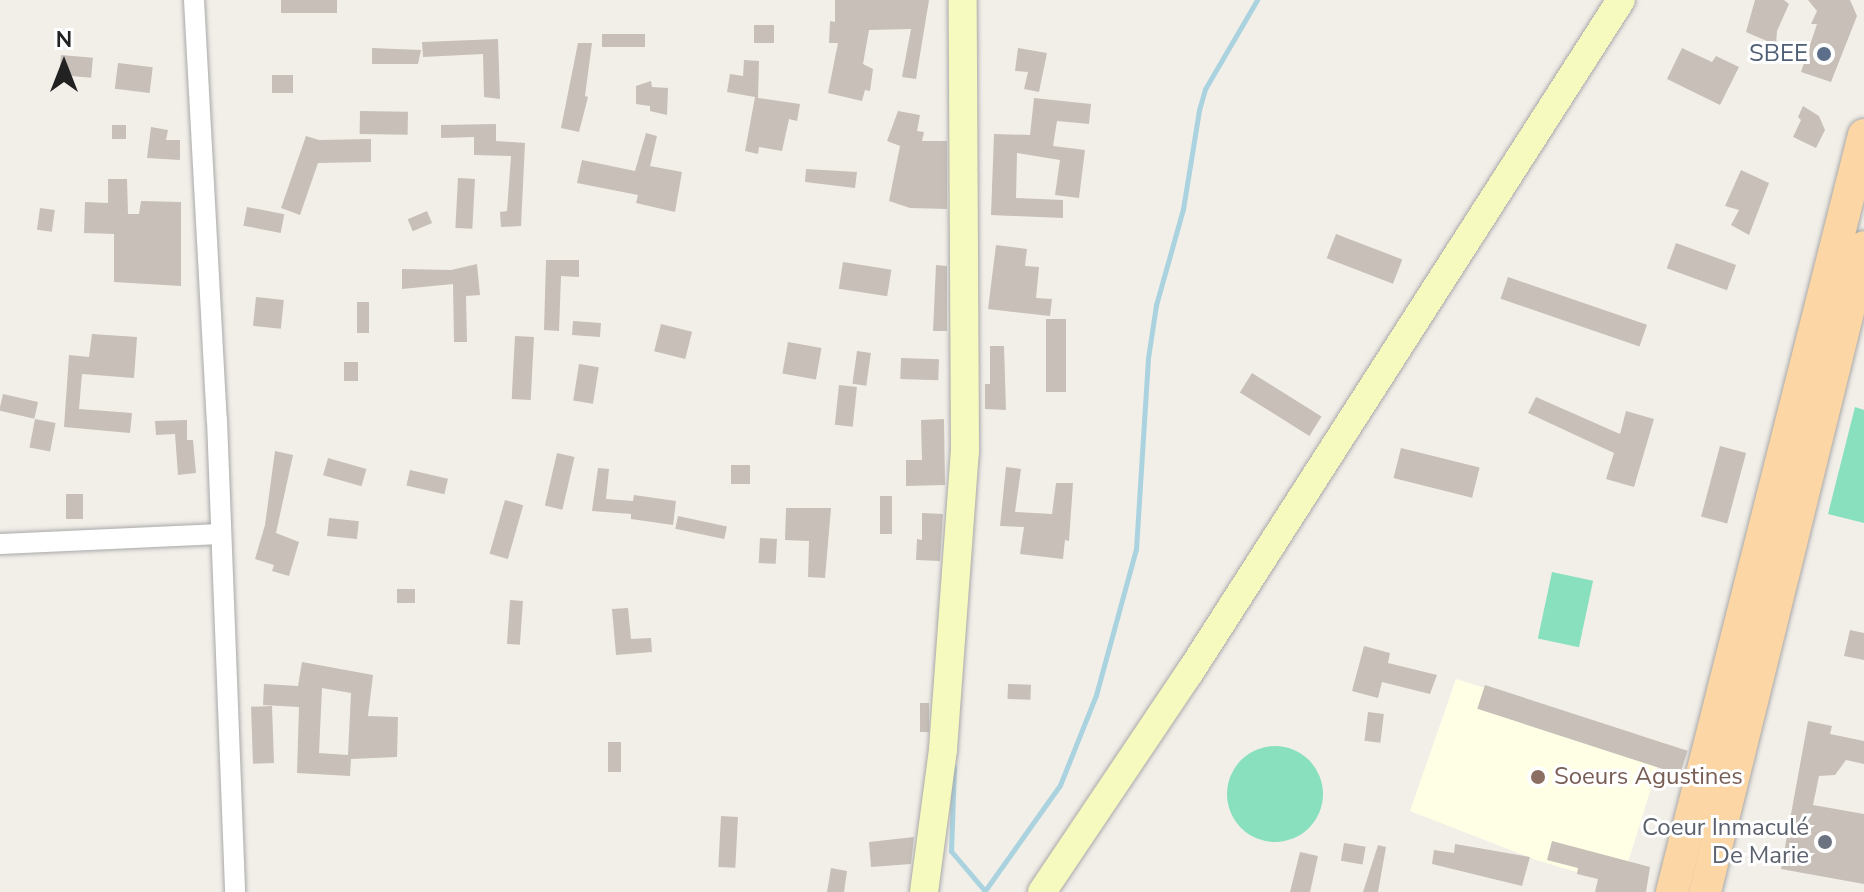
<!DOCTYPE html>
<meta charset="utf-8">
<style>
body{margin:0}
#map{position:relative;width:1864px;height:892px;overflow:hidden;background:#f2efe9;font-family:"Nunito Sans",sans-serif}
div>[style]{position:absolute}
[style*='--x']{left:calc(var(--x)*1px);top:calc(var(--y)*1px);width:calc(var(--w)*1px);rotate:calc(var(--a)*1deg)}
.education>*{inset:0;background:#ffffe5}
.pitch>*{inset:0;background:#88e0be;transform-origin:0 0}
.round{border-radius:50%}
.stream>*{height:5px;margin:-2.5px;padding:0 2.5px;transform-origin:2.5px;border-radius:2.5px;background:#aad3df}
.building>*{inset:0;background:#c7bfb8;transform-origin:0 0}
.roads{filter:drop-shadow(0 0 2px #a9a9a9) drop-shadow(0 0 2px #a9a9a9)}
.street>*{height:20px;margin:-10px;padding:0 10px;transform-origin:10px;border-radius:10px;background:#fff}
.secondary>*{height:28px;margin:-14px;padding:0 14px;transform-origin:14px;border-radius:14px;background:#f7fabf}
.primary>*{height:32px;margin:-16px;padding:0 16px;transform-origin:16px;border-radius:16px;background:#fcd6a4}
.dots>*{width:22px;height:22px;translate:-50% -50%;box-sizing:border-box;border:4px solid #fff;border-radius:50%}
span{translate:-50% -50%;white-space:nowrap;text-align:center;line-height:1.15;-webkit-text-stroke:6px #fff;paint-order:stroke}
.service-label{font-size:24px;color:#4e5e75}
.right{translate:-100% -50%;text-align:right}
.education-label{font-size:24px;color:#785e54}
.left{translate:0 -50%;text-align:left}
.worship-label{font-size:24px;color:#5b616d}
.north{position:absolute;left:24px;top:24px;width:80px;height:80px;-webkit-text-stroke:6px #fff;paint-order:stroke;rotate:0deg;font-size:22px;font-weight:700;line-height:32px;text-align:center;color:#222}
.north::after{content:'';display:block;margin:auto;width:28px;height:36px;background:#222;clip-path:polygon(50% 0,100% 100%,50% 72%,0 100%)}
</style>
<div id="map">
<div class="education">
<div style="clip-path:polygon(1456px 679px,1665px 743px,1621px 885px,1536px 860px,1410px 811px)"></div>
</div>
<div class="pitch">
<div style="clip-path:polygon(1855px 407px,1864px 410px,1864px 523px,1828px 514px)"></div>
<div style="left:1552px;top:572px;width:42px;height:68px;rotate:12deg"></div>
<div class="round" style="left:1227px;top:746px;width:96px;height:96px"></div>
</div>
<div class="stream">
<div style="--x:954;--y:767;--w:84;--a:92"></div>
<div style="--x:951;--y:851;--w:52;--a:49.6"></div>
<div style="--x:984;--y:892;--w:131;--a:-54.6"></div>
<div style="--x:1060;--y:785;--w:97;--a:-68.2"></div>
<div style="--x:1096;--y:695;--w:151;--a:-74.7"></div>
<div style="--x:1136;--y:549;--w:191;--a:-86.4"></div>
<div style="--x:1148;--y:358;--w:54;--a:-81.4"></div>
<div style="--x:1156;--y:305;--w:100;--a:-74.3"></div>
<div style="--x:1183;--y:209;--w:100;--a:-80.8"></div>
<div style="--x:1199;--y:110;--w:22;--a:-74"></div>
<div style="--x:1205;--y:89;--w:103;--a:-59.7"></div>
</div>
<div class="building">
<div style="left:281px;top:0;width:56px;height:13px"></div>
<div style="clip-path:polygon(835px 0,929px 0,916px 79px,902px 77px,911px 29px,869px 30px,863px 64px,873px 69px,870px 91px,865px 90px,862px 101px,828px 93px,838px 43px,829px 43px,830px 21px,835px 22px)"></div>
<div style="clip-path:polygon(1755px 0,1784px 0,1789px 4px,1777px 31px,1776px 45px,1746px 32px)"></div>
<div style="clip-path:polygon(1808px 0,1850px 0,1857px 16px,1831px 82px,1801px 72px,1817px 24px,1811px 24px,1817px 11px)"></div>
<div style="left:754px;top:25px;width:20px;height:18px"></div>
<div style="left:645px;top:34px;width:13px;height:43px;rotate:90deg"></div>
<div style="clip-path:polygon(498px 39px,500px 99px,484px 97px,483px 54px,423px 57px,422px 42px)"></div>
<div style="clip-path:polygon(578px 43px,592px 43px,585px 96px,588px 97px,579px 132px,561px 128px)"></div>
<div style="clip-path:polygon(372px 48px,421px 50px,418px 64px,372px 64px)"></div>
<div style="clip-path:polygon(1018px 48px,1047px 53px,1039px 92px,1024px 89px,1028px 72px,1015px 71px)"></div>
<div style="clip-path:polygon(1682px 48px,1712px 62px,1716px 56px,1739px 67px,1720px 105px,1667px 79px)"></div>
<div style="left:61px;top:55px;width:32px;height:20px;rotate:5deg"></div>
<div style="clip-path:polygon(744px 60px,759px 61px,758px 98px,800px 104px,797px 121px,789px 119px,782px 151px,759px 147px,758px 154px,745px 151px,755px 97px,727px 92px,730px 74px,743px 76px)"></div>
<div style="left:118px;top:63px;width:35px;height:26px;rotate:7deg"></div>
<div style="left:272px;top:75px;width:21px;height:18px"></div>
<div style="clip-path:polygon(651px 81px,652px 87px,668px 88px,667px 115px,650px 111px,650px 106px,636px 104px,636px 86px)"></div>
<div style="clip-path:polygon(1034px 98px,1091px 104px,1089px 124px,1057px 121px,1053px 146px,1085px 150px,1079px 198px,1055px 195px,1060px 160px,1017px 153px,1016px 198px,1063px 200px,1063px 218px,991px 215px,994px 134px,1030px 135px)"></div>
<div style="clip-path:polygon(1803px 106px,1819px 116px,1825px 130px,1816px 148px,1793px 137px,1801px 120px,1798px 117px)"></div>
<div style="left:360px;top:111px;width:48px;height:23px;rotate:1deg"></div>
<div style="clip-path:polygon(898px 111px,920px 115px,917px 131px,924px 132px,922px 141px,947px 141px,947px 209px,910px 208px,889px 201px,900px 146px,887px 141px)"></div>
<div style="clip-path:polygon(496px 124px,496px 141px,525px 143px,521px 226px,501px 227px,500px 212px,507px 211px,511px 156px,474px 155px,474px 137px,441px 138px,441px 125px)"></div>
<div style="left:112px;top:125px;width:14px;height:14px"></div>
<div style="clip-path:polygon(151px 127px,168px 130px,166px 140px,180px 140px,180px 160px,147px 158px)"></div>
<div style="clip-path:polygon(646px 133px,657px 136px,650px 166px,682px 172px,675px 212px,636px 203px,638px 195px,577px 183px,582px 160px,635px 171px)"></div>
<div style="clip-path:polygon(306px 136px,319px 140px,371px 139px,371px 162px,318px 163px,300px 215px,281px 208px)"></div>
<div style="clip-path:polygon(806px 169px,857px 172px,855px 188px,805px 182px)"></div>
<div style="clip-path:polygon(1741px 170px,1769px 183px,1749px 235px,1731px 225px,1739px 210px,1725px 206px)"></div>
<div style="left:458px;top:178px;width:17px;height:50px;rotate:3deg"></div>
<div style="clip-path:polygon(108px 179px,127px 179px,128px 214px,139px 214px,141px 201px,181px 202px,181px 286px,114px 282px,114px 234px,84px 233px,85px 202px,108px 203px)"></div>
<div style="left:247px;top:207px;width:38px;height:19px;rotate:11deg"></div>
<div style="left:40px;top:208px;width:15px;height:22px;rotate:8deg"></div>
<div style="left:427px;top:211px;width:13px;height:21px;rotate:67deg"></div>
<div style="left:1336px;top:234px;width:71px;height:26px;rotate:21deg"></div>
<div style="left:1676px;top:243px;width:64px;height:27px;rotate:20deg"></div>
<div style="clip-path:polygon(996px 245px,1027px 249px,1025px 266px,1039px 267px,1036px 298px,1052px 299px,1050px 316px,988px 309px)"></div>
<div style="clip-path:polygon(546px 260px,579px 260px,579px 277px,561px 276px,559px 331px,544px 330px)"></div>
<div style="left:843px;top:262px;width:49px;height:27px;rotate:9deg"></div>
<div style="clip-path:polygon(477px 264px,480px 295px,466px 296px,467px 342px,454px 342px,453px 284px,402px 289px,402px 269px,451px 270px)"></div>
<div style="clip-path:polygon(936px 265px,947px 266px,947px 331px,933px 331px)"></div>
<div style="left:1508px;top:277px;width:147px;height:23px;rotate:19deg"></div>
<div style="left:256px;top:297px;width:28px;height:29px;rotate:6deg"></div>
<div style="left:357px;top:302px;width:12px;height:31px"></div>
<div style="left:1046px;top:319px;width:20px;height:73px"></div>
<div style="left:573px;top:321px;width:28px;height:14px;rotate:4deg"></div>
<div style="left:661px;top:324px;width:32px;height:28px;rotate:14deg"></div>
<div style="clip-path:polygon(92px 334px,137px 337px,134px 378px,82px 374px,79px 409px,132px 413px,130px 433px,64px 427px,69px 355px,89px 357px)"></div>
<div style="left:515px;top:336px;width:19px;height:63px;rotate:3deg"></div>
<div style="left:788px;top:342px;width:34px;height:32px;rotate:10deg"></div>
<div style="clip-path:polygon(990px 346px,1004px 346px,1006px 410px,985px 409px,985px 384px,990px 384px)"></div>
<div style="left:857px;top:351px;width:14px;height:33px;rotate:8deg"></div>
<div style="left:901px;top:358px;width:38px;height:21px;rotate:2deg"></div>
<div style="left:358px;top:362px;width:19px;height:14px;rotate:90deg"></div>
<div style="left:579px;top:364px;width:20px;height:37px;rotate:9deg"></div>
<div style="left:1252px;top:373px;width:82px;height:23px;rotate:32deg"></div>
<div style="left:839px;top:385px;width:18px;height:40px;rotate:6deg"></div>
<div style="left:3px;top:394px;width:36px;height:17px;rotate:13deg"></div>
<div style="clip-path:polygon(1536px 397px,1620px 434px,1626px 411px,1654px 419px,1634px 487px,1606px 479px,1614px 453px,1528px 413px)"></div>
<div style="left:35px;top:419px;width:21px;height:29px;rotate:11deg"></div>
<div style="clip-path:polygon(944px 419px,945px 485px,906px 486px,906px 460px,922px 460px,921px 420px)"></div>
<div style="clip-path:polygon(187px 420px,187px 440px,193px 440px,196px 473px,178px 475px,175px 434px,156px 435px,155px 421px)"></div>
<div style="left:1720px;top:446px;width:27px;height:73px;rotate:15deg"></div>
<div style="left:1401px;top:448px;width:81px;height:31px;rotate:14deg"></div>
<div style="clip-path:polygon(275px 451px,293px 455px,276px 533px,299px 542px,289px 576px,272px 571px,274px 565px,255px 559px,265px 525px)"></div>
<div style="left:557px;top:453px;width:18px;height:54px;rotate:13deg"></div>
<div style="left:328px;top:458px;width:40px;height:18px;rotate:16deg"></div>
<div style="left:731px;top:465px;width:19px;height:19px"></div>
<div style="clip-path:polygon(1006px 467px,1021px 469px,1015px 512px,1052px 514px,1056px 483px,1073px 483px,1069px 541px,1065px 540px,1063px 559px,1020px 554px,1024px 527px,1000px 526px)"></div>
<div style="clip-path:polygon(598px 468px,609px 469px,606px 499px,633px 501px,634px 495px,676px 501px,673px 525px,631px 519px,631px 514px,592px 511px)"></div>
<div style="left:410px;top:470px;width:39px;height:16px;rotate:13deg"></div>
<div style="left:66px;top:494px;width:17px;height:25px"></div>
<div style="left:880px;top:496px;width:12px;height:38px"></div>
<div style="left:505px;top:500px;width:19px;height:56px;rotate:16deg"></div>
<div style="clip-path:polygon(786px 508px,831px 508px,825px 578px,808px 577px,809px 541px,785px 540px)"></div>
<div style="clip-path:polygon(922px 513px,943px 514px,940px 561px,916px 560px,917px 539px,922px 540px)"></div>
<div style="left:678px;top:516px;width:50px;height:13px;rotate:12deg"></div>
<div style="left:329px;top:518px;width:30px;height:18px;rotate:6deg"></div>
<div style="left:760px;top:538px;width:17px;height:25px;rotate:3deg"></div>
<div style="left:397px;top:589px;width:18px;height:14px"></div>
<div style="left:510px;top:600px;width:13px;height:44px;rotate:4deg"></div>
<div style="clip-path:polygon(628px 608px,631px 639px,651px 638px,652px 652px,616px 655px,612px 609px)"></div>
<div style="clip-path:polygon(1850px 630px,1864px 633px,1864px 660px,1844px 656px)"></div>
<div style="clip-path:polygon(1364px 646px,1390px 653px,1388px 663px,1437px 675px,1430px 694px,1382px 682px,1378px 698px,1352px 691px)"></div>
<div style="clip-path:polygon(evenodd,302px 662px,373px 675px,368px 716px,398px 717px,397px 757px,351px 759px,350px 776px,297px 773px,299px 707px,263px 705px,264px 684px,298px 686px,302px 662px,322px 688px,351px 693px,348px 755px,319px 753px,322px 688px)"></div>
<div style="left:1008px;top:684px;width:23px;height:15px;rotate:2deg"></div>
<div style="left:1485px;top:685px;width:213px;height:25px;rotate:18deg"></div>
<div style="left:920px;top:703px;width:9px;height:29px"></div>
<div style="left:272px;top:706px;width:57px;height:21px;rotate:88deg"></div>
<div style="left:1368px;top:712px;width:16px;height:29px;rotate:7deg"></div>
<div style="clip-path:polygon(1808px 721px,1832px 726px,1830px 734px,1864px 741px,1864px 764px,1846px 760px,1835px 775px,1819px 776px,1813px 805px,1864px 814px,1864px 884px,1781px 869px)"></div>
<div style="left:608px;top:742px;width:13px;height:30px"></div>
<div style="left:721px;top:816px;width:17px;height:51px;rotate:3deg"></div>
<div style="clip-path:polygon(914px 837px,911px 864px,871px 867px,869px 842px)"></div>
<div style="clip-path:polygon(1552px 841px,1650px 867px,1646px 892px,1595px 892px,1598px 879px,1577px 874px,1578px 868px,1547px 860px)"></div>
<div style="left:1344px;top:843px;width:22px;height:18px;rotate:10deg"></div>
<div style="clip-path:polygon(1455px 844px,1530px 857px,1522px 886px,1432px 864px,1434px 850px,1454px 853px)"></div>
<div style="clip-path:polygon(1378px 845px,1386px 847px,1378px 892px,1363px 892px)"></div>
<div style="clip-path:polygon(1300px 852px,1318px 856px,1310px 892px,1290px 892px)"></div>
<div style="clip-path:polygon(831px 868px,847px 871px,844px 892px,827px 892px)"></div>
</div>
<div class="roads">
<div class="street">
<div style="--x:194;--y:0;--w:421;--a:86.9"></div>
<div style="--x:217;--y:420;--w:472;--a:87.8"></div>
<div style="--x:0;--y:544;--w:221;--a:-2.6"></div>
</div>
<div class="secondary">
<div style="--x:924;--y:892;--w:144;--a:-82.4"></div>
<div style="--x:943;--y:749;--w:298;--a:-85.8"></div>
<div style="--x:965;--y:452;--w:452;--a:-90.3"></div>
<div style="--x:1042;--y:892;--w:265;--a:-56.1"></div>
<div style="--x:1190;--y:672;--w:798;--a:-57.33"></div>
</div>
<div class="primary">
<div style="--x:1672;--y:892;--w:781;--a:-75.77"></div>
<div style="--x:1705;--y:892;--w:664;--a:-76.15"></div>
</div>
</div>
<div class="dots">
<div style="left:1824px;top:54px;background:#5c6f8a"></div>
<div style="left:1538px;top:777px;background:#8d6e63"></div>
<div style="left:1825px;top:842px;background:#6b7280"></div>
</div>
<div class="service-label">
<span class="right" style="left:1808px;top:54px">SBEE</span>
</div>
<div class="education-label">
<span class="left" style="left:1554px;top:777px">Soeurs Agustines</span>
</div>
<div class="worship-label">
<span class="right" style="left:1809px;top:842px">Coeur Inmaculé<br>De Marie</span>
</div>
<div class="north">N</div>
</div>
